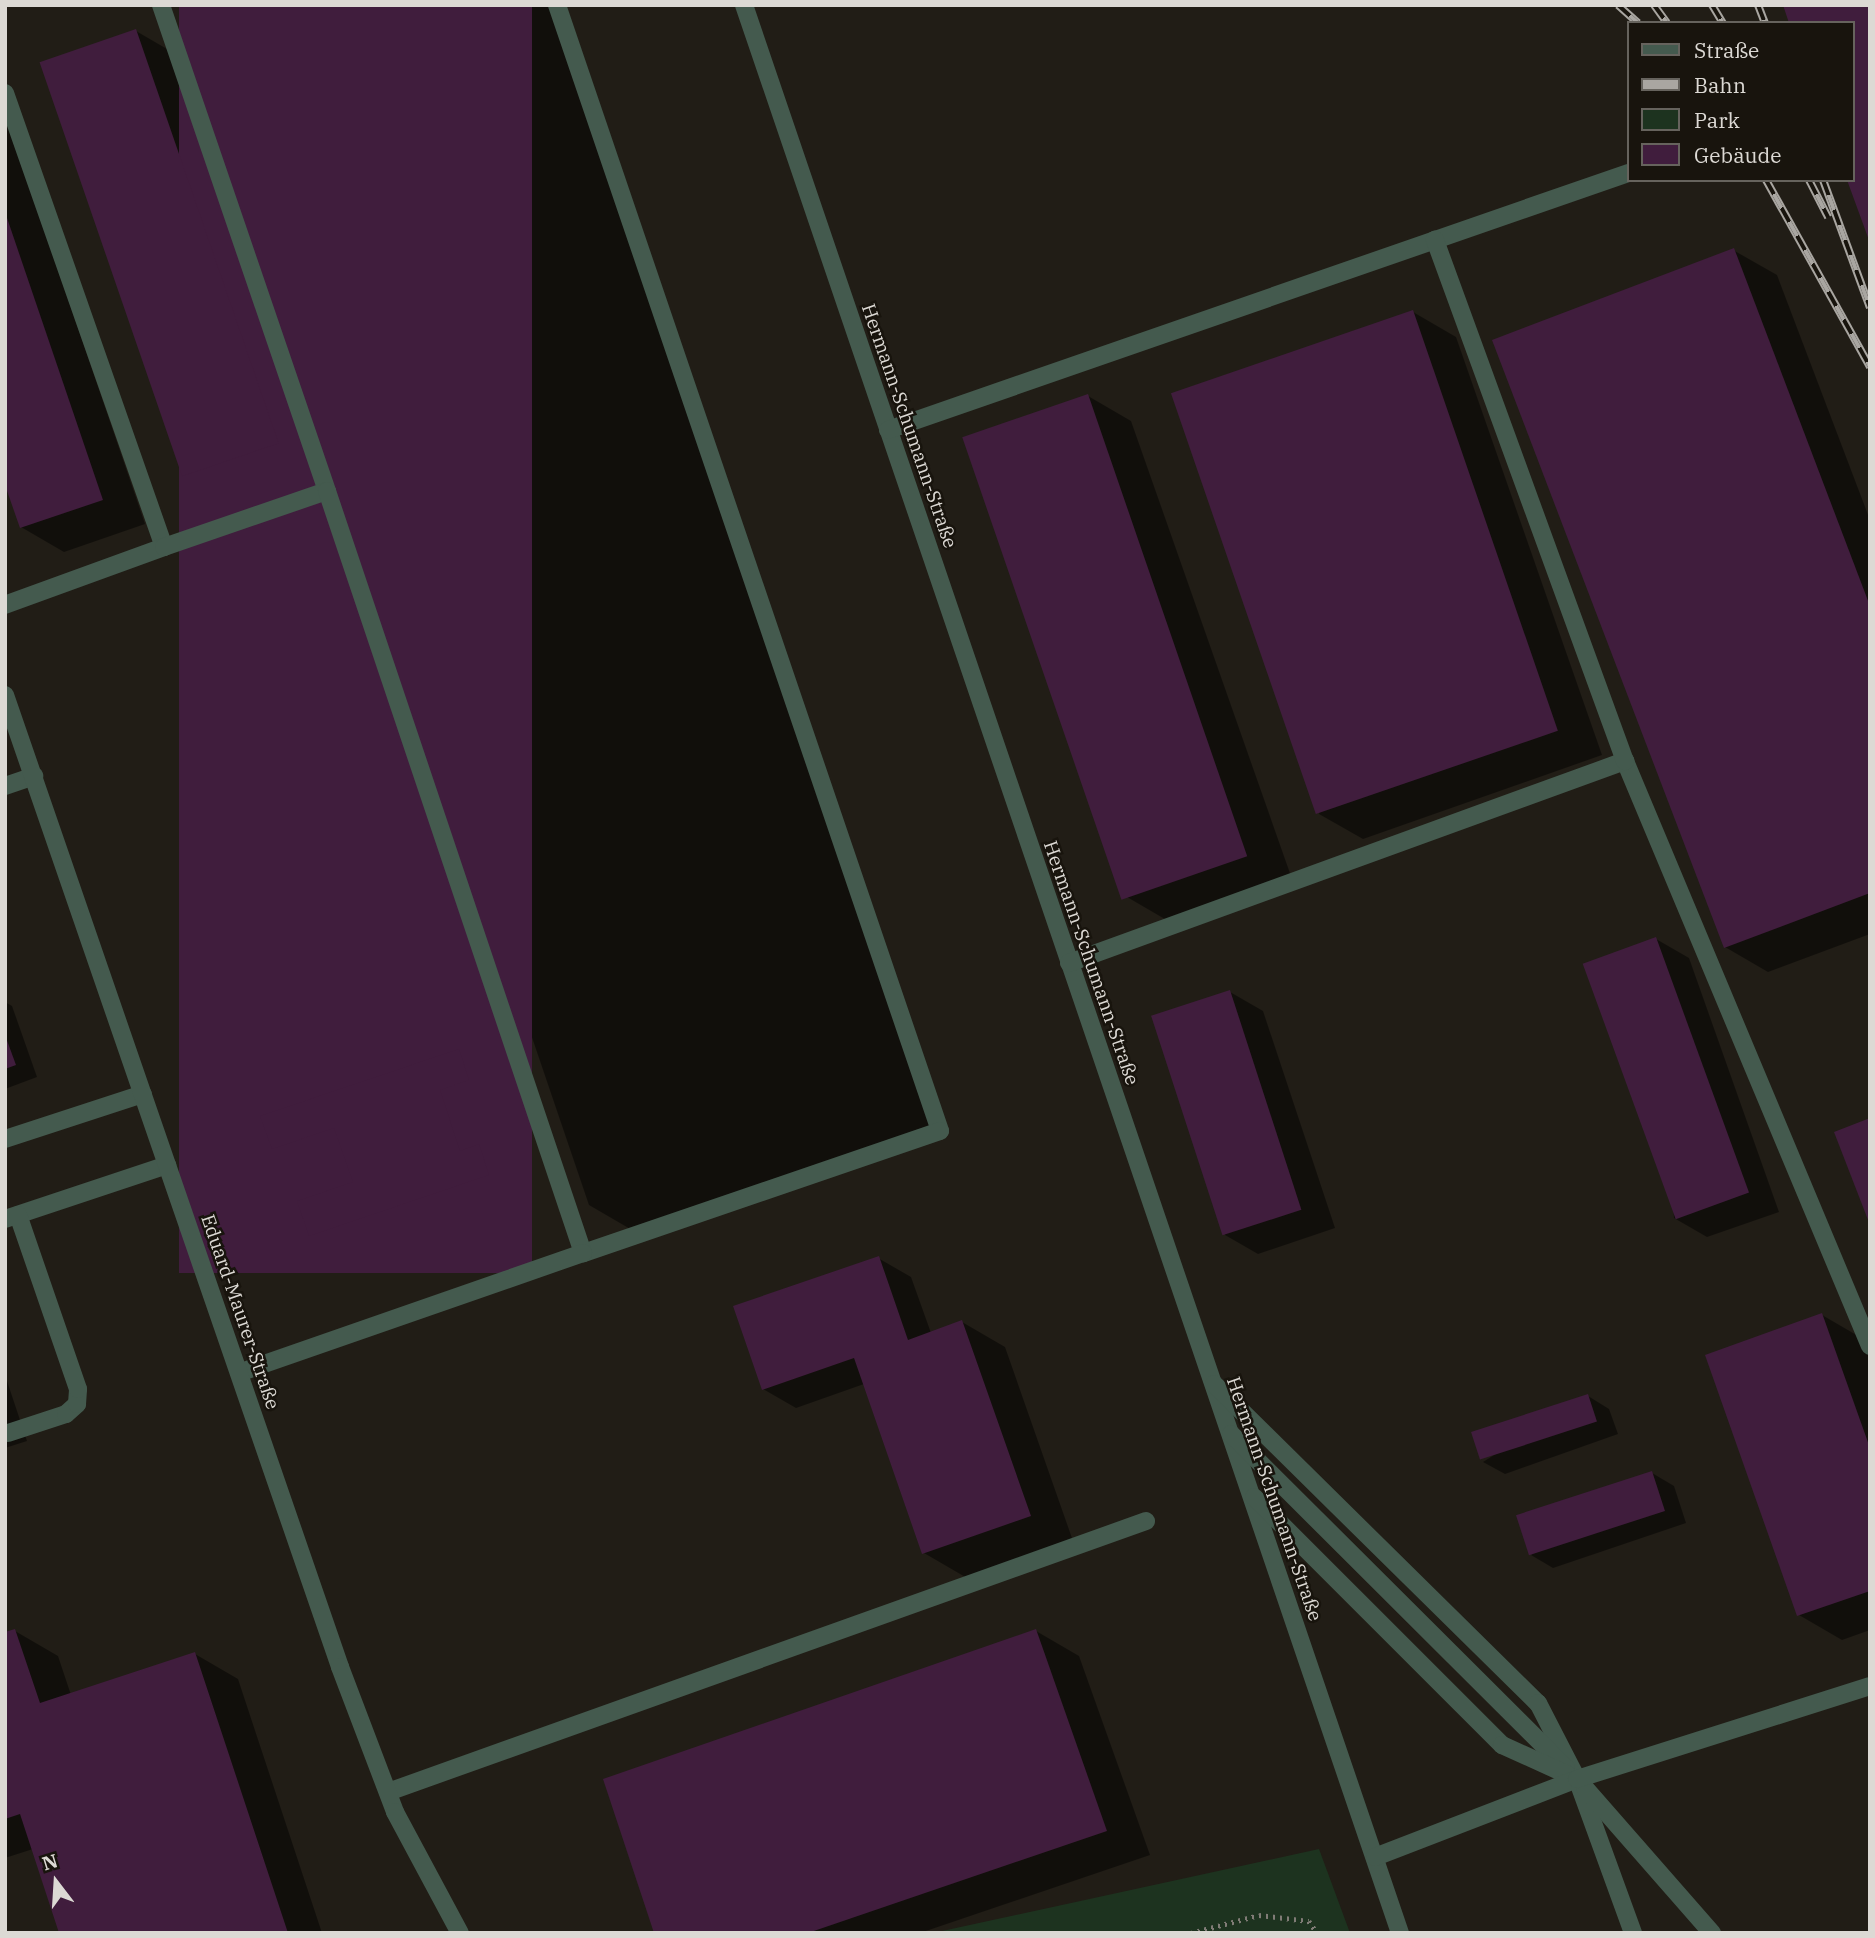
<!DOCTYPE html>
<meta charset="utf-8">
<style>
body{margin:0}
#map{position:relative;width:1875px;height:1938px;overflow:hidden;background:#211d16;font-family:"IBM Plex Serif",serif}
div>[style]{position:absolute}
[style*='--x']{left:calc(var(--x)*1px);top:calc(var(--y)*1px);width:calc(var(--w)*1px);rotate:calc(var(--a)*1deg)}
.green>*{inset:0;background:#1d331f}
.shadow>*{inset:0;background:#0007}
.building>*{inset:0;background:#401d3d;transform-origin:0 0}
.path>*{height:4.5px;margin-top:-2.25px;transform-origin:0;background:repeating-linear-gradient(90deg,#807c76 0 2px,transparent 0 7px)}
.lane>*{height:18px;margin:-9px;padding:0 9px;transform-origin:9px;border-radius:9px;background:#445a4e}
.street>*{height:18px;margin:-9px;padding:0 9px;transform-origin:9px;border-radius:9px;background:#445a4e}
.rail>*{height:8px;margin-top:-4px;transform-origin:0;background:repeating-linear-gradient(90deg,#18140d 0 16px,#a9a6a1 0 32px);box-sizing:border-box;border-block:2px solid #a9a6a1}
span{translate:-50% -50%;white-space:nowrap;text-align:center;line-height:1.15;-webkit-text-stroke:5px #18140d;paint-order:stroke}
.street-label{font-size:19px;color:#dcd9d4}
.frame{position:absolute;inset:0;border:7px solid #dcd9d4;pointer-events:none}
.legend{position:absolute;left:1627px;top:21px;width:228px;height:161px;box-sizing:border-box;background:#18140d;border:2px solid #66635d;margin:0;padding:9px 12px;list-style:none;font-size:21px;color:#dcd9d4}
.legend li{display:flex;align-items:center;gap:14px;height:35px}
.legend b{width:35px;border:2px solid #66635d}
.north{position:absolute;left:21px;top:1847px;width:70px;height:70px;-webkit-text-stroke:5px #18140d;paint-order:stroke;rotate:343deg;font-size:19px;font-weight:700;line-height:28px;text-align:center;color:#dcd9d4}
.north::after{content:'';display:block;margin:auto;width:24px;height:32px;background:#dcd9d4;clip-path:polygon(50% 0,100% 100%,50% 72%,0 100%)}
</style>
<div id="map">
<div class="green">
<div style="clip-path:polygon(1319px 1849px,1350px 1933px,933px 1933px)"></div>
</div>
<div class="shadow">
<div style="clip-path:polygon(181px 5px,566px 5px,946px 1124px,632px 1230px,589px 1205px)"></div>
<div style="clip-path:polygon(136px 31px,179px 56px,323px 468px,229px 501px,186px 476px)"></div>
<div style="clip-path:polygon(5px 115px,145px 524px,64px 552px,21px 527px,5px 480px)"></div>
<div style="clip-path:polygon(1733px 250px,1777px 275px,1870px 520px,1870px 934px,1768px 972px,1725px 947px)"></div>
<div style="clip-path:polygon(1413px 312px,1456px 337px,1602px 755px,1363px 839px,1319px 814px)"></div>
<div style="clip-path:polygon(1088px 396px,1131px 421px,1292px 879px,1170px 922px,1127px 897px)"></div>
<div style="clip-path:polygon(1656px 939px,1689px 958px,1779px 1212px,1707px 1237px,1674px 1218px)"></div>
<div style="clip-path:polygon(1230px 992px,1263px 1011px,1335px 1228px,1258px 1254px,1225px 1235px)"></div>
<div style="clip-path:polygon(5px 1002px,12px 1006px,37px 1077px,5px 1089px)"></div>
<div style="clip-path:polygon(459px 1051px,492px 1070px,501px 1099px,471px 1108px,485px 1150px,511px 1165px,521px 1194px,344px 1253px,311px 1234px,355px 1183px,345px 1154px,306px 1167px,273px 1148px)"></div>
<div style="clip-path:polygon(878px 1258px,911px 1277px,931px 1333px,962px 1322px,1005px 1347px,1073px 1541px,967px 1578px,924px 1553px,864px 1384px,796px 1408px,763px 1389px)"></div>
<div style="clip-path:polygon(1822px 1315px,1865px 1340px,1870px 1353px,1870px 1630px,1842px 1640px,1799px 1615px)"></div>
<div style="clip-path:polygon(5px 1375px,27px 1441px,5px 1448px)"></div>
<div style="clip-path:polygon(1588px 1396px,1609px 1409px,1618px 1434px,1505px 1474px,1483px 1462px)"></div>
<div style="clip-path:polygon(1652px 1473px,1674px 1486px,1686px 1523px,1553px 1568px,1531px 1555px)"></div>
<div style="clip-path:polygon(15px 1631px,58px 1656px,71px 1695px,195px 1654px,238px 1679px,322px 1933px,61px 1933px,33px 1849px,5px 1858px,5px 1634px)"></div>
<div style="clip-path:polygon(1036px 1631px,1079px 1656px,1150px 1855px,920px 1933px,656px 1933px)"></div>
</div>
<div class="building">
<div style="left:179px;top:5px;width:353px;height:1268px"></div>
<div style="clip-path:polygon(1783px 5px,1870px 5px,1870px 243px,1847px 180px,1852px 180px,1852px 23px,1789px 23px)"></div>
<div style="left:136px;top:29px;width:438px;height:102px;rotate:71deg"></div>
<div style="clip-path:polygon(6px 215px,103px 500px,20px 528px,5px 485px)"></div>
<div style="clip-path:polygon(1734px 248px,1870px 606px,1870px 893px,1724px 948px,1492px 340px)"></div>
<div style="left:1413px;top:310px;width:445px;height:256px;rotate:71deg"></div>
<div style="left:1088px;top:394px;width:489px;height:133px;rotate:71deg"></div>
<div style="left:1656px;top:937px;width:272px;height:78px;rotate:70deg"></div>
<div style="left:1230px;top:990px;width:231px;height:83px;rotate:72deg"></div>
<div style="clip-path:polygon(5px 1035px,16px 1065px,5px 1069px)"></div>
<div style="clip-path:polygon(459px 1049px,469px 1080px,440px 1090px,460px 1151px,479px 1144px,489px 1175px,309px 1236px,297px 1201px,353px 1182px,334px 1128px,272px 1149px,260px 1116px)"></div>
<div style="clip-path:polygon(1870px 1118px,1870px 1225px,1834px 1132px)"></div>
<div style="clip-path:polygon(879px 1256px,908px 1340px,962px 1320px,1031px 1516px,922px 1554px,854px 1358px,762px 1390px,733px 1306px)"></div>
<div style="clip-path:polygon(1822px 1313px,1870px 1448px,1870px 1591px,1797px 1616px,1705px 1355px)"></div>
<div style="left:1588px;top:1394px;width:29px;height:123px;rotate:72deg"></div>
<div style="left:1652px;top:1471px;width:42px;height:143px;rotate:72deg"></div>
<div style="clip-path:polygon(15px 1629px,40px 1703px,195px 1652px,288px 1933px,59px 1933px,20px 1814px,5px 1819px,5px 1632px)"></div>
<div style="clip-path:polygon(1036px 1629px,1107px 1831px,808px 1933px,654px 1933px,603px 1779px)"></div>
</div>
<div class="path">
<div style="--x:1191;--y:1933;--w:70;--a:-14.8"></div>
<div style="--x:1259;--y:1915;--w:50;--a:6.8"></div>
<div style="--x:1309;--y:1921;--w:14;--a:56"></div>
</div>
<div class="lane">
<div style="--x:161;--y:5;--w:514;--a:71.14"></div>
<div style="--x:557;--y:5;--w:1189;--a:71.21"></div>
<div style="--x:940;--y:1131;--w:377;--a:161.1"></div>
<div style="--x:744;--y:5;--w:2037;--a:71.21"></div>
<div style="--x:5;--y:93;--w:481;--a:70.7"></div>
<div style="--x:164;--y:547;--w:169;--a:160"></div>
<div style="--x:888;--y:430;--w:783;--a:-19.15"></div>
<div style="--x:164;--y:547;--w:172;--a:-19"></div>
<div style="--x:327;--y:491;--w:804;--a:71.43"></div>
<div style="--x:583;--y:1253;--w:364;--a:160.8"></div>
<div style="--x:1625;--y:761;--w:634;--a:67.28"></div>
<div style="--x:5;--y:786;--w:31;--a:-19"></div>
<div style="--x:1069;--y:963;--w:592;--a:-19.97"></div>
<div style="--x:1625;--y:761;--w:555;--a:-110.04"></div>
<div style="--x:5;--y:1139;--w:145;--a:-18.1"></div>
<div style="--x:5;--y:1219;--w:171;--a:-18.4"></div>
<div style="--x:1214;--y:1384;--w:455;--a:44.6"></div>
<div style="--x:1538;--y:1703;--w:85;--a:62.8"></div>
<div style="--x:1577;--y:1779;--w:164;--a:70"></div>
<div style="--x:8;--y:1433;--w:61;--a:-18.1"></div>
<div style="--x:66;--y:1414;--w:15;--a:-42"></div>
<div style="--x:77;--y:1404;--w:15;--a:-86"></div>
<div style="--x:78;--y:1389;--w:184;--a:-109"></div>
<div style="--x:1231;--y:1434;--w:473;--a:44.9"></div>
<div style="--x:1254;--y:1497;--w:351;--a:45"></div>
<div style="--x:1502;--y:1745;--w:72;--a:24.4"></div>
<div style="--x:1585;--y:1788;--w:193;--a:48.8"></div>
<div style="--x:388;--y:1792;--w:805;--a:-19.67"></div>
<div style="--x:1375;--y:1857;--w:217;--a:-21.1"></div>
<div style="--x:1577;--y:1779;--w:307;--a:-17.6"></div>
</div>
<div class="street">
<div style="--x:5;--y:695;--w:1028;--a:70.98"></div>
<div style="--x:340;--y:1667;--w:155;--a:69.2"></div>
<div style="--x:395;--y:1812;--w:137;--a:61.8"></div>
</div>
<div class="rail">
<div style="--x:1618;--y:5;--w:27;--a:42"></div>
<div style="--x:1654;--y:5;--w:22;--a:54"></div>
<div style="--x:1712;--y:5;--w:21;--a:59"></div>
<div style="--x:1758;--y:5;--w:19;--a:69"></div>
<div style="--x:1766;--y:180;--w:214;--a:60.9"></div>
<div style="--x:1809;--y:180;--w:42;--a:62.8"></div>
<div style="--x:1823;--y:180;--w:136;--a:69.8"></div>
</div>
<div class="street-label">
<span style="left:909px;top:426px;rotate:71deg">Hermann-Schumann-Straße</span>
<span style="left:1091px;top:963px;rotate:71deg">Hermann-Schumann-Straße</span>
<span style="left:240px;top:1312px;rotate:71deg">Eduard-Maurer-Straße</span>
<span style="left:1274px;top:1499px;rotate:71deg">Hermann-Schumann-Straße</span>
</div>
<div class="frame"></div>
<ul class="legend">
<li><b style="height:9px;background:#445a4e"></b>Straße</li>
<li><b style="height:9px;background:#a9a6a1"></b>Bahn</li>
<li><b style="height:19px;background:#1d331f"></b>Park</li>
<li><b style="height:19px;background:#401d3d"></b>Gebäude</li>
</ul>
<div class="north">N</div>
</div>
